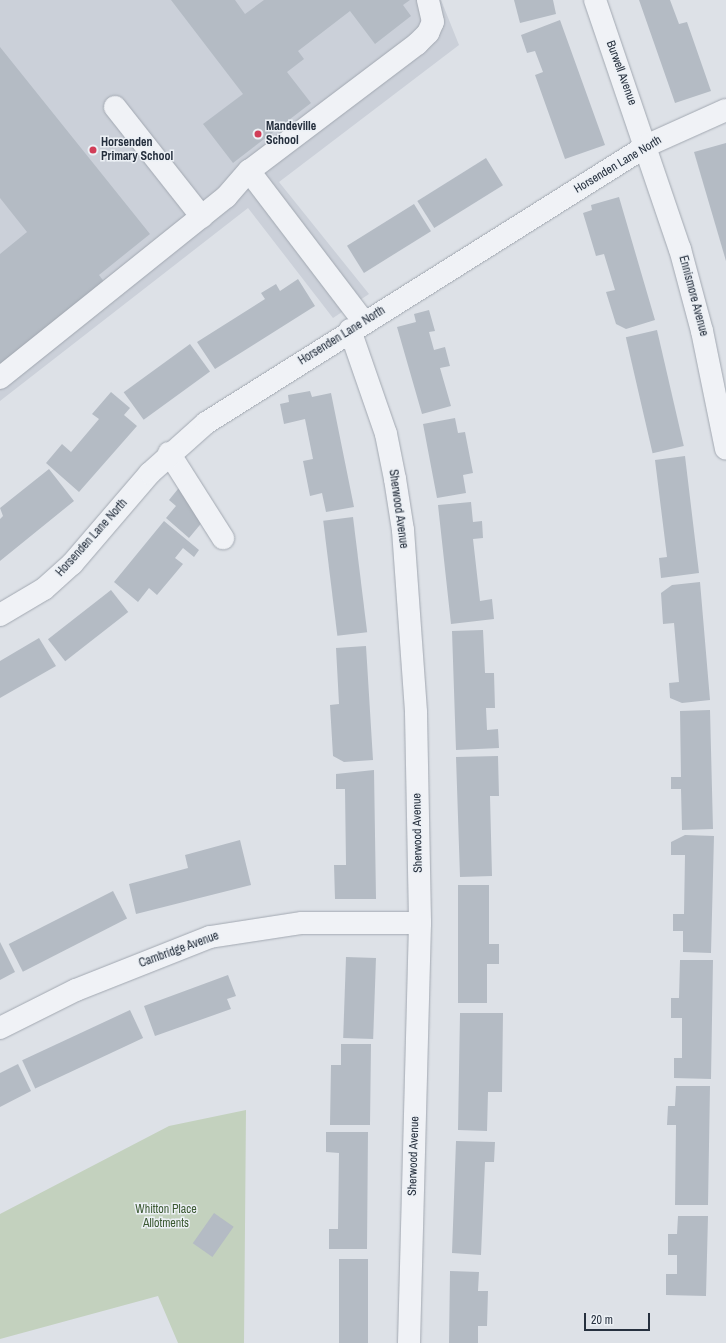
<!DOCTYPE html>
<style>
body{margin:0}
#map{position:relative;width:726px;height:1343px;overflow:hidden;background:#dde1e7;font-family:"Archivo Narrow",sans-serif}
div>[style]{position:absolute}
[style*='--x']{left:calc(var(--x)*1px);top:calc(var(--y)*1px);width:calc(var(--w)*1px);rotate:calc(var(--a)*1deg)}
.built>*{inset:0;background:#cbd0d9}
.green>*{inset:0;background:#c3d1be}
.building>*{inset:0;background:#b4bbc4;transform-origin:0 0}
.roads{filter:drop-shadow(0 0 1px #a2a8b1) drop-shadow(0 0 1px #a2a8b1)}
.minor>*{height:22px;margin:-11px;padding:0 11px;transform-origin:11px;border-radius:11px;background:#f0f2f6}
.dots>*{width:11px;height:11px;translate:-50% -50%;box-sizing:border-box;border:2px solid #ecf0f5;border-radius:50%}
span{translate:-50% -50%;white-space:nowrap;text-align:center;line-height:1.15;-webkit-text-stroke:3px #ecf0f5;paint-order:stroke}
.street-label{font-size:12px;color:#26303e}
.poi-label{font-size:12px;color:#26303e;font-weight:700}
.left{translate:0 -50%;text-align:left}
.park-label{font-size:12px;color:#3c5a33}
.scale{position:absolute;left:584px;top:1313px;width:66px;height:18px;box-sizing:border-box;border:2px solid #26303e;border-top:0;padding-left:5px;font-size:12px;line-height:14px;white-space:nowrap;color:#26303e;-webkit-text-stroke:3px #ecf0f5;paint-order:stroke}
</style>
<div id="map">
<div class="built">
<div style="clip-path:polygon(0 0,441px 0,459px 45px,279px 182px,369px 294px,333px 318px,248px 208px,0 401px)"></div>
</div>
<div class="green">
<div style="clip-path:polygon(246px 1110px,244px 1343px,178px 1343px,158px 1296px,0 1339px,0 1214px,169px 1126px)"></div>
</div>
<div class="building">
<div style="clip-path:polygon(171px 0,235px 0,245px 14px,264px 0,410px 0,403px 5px,411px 16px,375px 44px,350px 11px,298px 51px,304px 59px,287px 72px,311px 103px,233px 163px,203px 124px,243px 94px)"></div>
<div style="clip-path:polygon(514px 0,553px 0,556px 14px,520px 23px)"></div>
<div style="clip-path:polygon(639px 0,670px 0,679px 24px,687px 22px,711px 91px,675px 103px)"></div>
<div style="clip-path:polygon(560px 20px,605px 145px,565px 159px,535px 75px,543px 72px,535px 51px,527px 53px,521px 35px)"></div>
<div style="clip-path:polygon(0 47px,150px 234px,99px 275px,105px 283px,0 367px,0 254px,27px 232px,0 198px)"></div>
<div style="clip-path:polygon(726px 143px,726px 261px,694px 152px)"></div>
<div style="left:486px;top:158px;width:32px;height:81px;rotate:58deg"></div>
<div style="clip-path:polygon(619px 197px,655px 320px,626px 329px,616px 324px,606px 292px,615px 290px,604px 254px,596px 256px,583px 213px,592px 210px,591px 205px)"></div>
<div style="left:414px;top:204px;width:32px;height:79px;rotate:58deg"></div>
<div style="clip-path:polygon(298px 279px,315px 306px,215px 369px,197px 342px,265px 299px,261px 293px,276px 284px,280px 291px)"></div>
<div style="clip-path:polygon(429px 310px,435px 331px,429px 332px,434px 350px,445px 347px,450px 366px,440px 368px,451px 406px,422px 414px,397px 327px,416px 322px,414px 314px)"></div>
<div style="left:657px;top:330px;width:119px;height:32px;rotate:77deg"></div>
<div style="left:190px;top:344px;width:34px;height:82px;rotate:54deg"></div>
<div style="clip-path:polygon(310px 391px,312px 397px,331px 393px,354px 507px,326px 512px,322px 493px,310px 496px,303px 461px,313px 459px,305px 419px,284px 424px,280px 404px,289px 402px,288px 395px)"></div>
<div style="clip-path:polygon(111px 392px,130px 408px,124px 415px,137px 426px,79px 492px,46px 463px,62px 444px,71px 452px,99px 419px,92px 414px)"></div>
<div style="clip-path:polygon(455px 418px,458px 433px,465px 432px,473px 473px,463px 475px,466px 493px,437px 498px,423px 424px)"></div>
<div style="clip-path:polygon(685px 456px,699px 573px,661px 578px,659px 558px,667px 557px,655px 460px)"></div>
<div style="clip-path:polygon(49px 469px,74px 501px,0 561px,0 519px,3px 516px,0 508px)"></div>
<div style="clip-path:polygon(182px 484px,204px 520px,189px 538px,166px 518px,176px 506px,169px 500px)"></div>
<div style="clip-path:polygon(471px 502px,473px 522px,482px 521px,483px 538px,473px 539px,480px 601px,492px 599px,494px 619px,451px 624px,438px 505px)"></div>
<div style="left:353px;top:517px;width:116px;height:30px;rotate:83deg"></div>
<div style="clip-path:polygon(164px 521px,199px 550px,194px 557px,183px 548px,175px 558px,183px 564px,157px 595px,149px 588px,138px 602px,114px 582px)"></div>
<div style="clip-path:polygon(700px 582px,710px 700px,682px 703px,670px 698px,669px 683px,679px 682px,674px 623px,663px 624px,661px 593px,672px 585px)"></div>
<div style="left:111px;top:590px;width:28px;height:80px;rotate:52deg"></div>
<div style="clip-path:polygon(483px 630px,485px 673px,494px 673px,495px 708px,486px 708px,487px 730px,498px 729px,499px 748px,456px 750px,452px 631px)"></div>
<div style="clip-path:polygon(39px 638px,56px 666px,0 698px,0 661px)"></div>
<div style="clip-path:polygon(366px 646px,373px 760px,344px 762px,333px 756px,330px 705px,339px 704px,336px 648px)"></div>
<div style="clip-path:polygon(710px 710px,713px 829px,682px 830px,681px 789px,671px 789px,671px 777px,681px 777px,680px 711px)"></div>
<div style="clip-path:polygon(498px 756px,499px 796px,490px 796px,492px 876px,460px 877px,456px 757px)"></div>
<div style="clip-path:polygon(374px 770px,376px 899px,335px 899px,334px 865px,346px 865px,345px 789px,336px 789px,336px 774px)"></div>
<div style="clip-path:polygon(685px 835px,714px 836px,711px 953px,683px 952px,683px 931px,673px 931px,673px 914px,684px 914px,685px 855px,671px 855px,671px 842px)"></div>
<div style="clip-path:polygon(240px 840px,251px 885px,136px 914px,129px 884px,188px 868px,185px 855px)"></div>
<div style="clip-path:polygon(458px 885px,489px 885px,489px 944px,499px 944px,499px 964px,487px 964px,487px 1003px,458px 1003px)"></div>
<div style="left:113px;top:891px;width:31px;height:117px;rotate:63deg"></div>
<div style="clip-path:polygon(0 942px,15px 972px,0 980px)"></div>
<div style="left:346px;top:957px;width:30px;height:81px;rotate:2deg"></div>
<div style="clip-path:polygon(680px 960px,713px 960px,711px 1079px,674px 1078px,674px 1058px,682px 1058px,682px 1018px,671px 1018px,671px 998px,679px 998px)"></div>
<div style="clip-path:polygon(228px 975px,236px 996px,227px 999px,231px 1009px,155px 1036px,144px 1006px)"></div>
<div style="left:130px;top:1010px;width:31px;height:119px;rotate:65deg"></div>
<div style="clip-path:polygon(460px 1013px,503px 1013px,502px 1092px,488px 1092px,487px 1131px,458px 1130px)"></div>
<div style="clip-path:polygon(341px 1044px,371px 1044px,370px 1125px,330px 1125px,331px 1065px,341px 1065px)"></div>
<div style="clip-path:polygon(18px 1064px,31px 1091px,0 1107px,0 1073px)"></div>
<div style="clip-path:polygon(676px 1086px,710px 1086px,708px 1205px,675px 1205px,676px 1125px,667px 1125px,668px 1106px,675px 1106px)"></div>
<div style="clip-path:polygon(326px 1132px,368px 1132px,367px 1249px,329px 1249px,329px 1229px,338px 1229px,339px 1153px,326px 1152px)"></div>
<div style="clip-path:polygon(456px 1141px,495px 1142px,494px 1162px,485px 1162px,481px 1255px,452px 1253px)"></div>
<div style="left:214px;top:1213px;width:24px;height:37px;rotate:35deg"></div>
<div style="clip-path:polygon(678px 1216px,708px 1216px,706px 1296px,666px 1295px,666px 1274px,677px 1274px,677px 1255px,668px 1255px,668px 1234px,677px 1234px)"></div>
<div style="left:339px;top:1259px;width:29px;height:84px"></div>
<div style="clip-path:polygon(450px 1271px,479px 1272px,478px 1291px,488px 1291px,487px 1326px,478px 1326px,478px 1343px,449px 1343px)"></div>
</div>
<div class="roads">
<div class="minor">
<div style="--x:595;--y:0;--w:263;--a:71.2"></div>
<div style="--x:680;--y:249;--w:85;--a:75"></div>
<div style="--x:702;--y:331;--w:120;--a:78.5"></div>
<div style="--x:115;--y:107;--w:140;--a:51.7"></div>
<div style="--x:249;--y:171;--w:190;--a:52.7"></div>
<div style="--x:350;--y:330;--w:110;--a:70.9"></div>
<div style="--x:386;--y:434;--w:46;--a:78.7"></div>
<div style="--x:395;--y:479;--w:52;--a:81.1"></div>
<div style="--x:403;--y:530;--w:183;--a:85.9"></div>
<div style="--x:416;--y:713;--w:210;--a:88.9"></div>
<div style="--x:420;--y:923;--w:420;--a:91.5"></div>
<div style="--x:0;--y:378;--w:290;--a:-38.7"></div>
<div style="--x:226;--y:197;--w:35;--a:-49"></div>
<div style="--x:249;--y:171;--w:211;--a:-37.1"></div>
<div style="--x:417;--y:44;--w:16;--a:-45"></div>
<div style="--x:428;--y:33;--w:12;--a:-66"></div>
<div style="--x:433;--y:22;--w:23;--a:-103"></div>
<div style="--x:169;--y:453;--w:101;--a:57.6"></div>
<div style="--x:0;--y:615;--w:51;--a:-30.6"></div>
<div style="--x:44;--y:589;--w:38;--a:-42"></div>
<div style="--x:72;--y:564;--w:120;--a:-49.4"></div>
<div style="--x:150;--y:473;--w:75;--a:-41.8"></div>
<div style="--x:206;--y:423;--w:522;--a:-32.17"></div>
<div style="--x:648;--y:145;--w:85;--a:-24.2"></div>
<div style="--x:0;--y:1028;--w:85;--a:-26.6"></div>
<div style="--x:76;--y:990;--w:144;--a:-21.6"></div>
<div style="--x:210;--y:937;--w:93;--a:-8.7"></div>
<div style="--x:302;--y:923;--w:118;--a:0"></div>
</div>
</div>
<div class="dots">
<div style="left:258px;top:134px;background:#d13d58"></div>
<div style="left:93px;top:150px;background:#d13d58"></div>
</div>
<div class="street-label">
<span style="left:621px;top:73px;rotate:70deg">Burwell Avenue</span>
<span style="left:618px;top:165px;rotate:-31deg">Horsenden Lane North</span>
<span style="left:693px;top:296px;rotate:75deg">Ennismore Avenue</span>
<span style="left:342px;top:336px;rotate:-32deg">Horsenden Lane North</span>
<span style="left:398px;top:509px;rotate:82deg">Sherwood Avenue</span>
<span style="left:92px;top:538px;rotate:-48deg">Horsenden Lane North</span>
<span style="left:418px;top:833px;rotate:-91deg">Sherwood Avenue</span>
<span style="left:179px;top:950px;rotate:-20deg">Cambridge Avenue</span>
<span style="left:414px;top:1156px;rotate:-88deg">Sherwood Avenue</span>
</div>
<div class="poi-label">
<span class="left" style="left:266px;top:134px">Mandeville<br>School</span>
<span class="left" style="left:101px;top:150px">Horsenden<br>Primary School</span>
</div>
<div class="park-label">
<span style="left:166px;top:1217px">Whitton Place<br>Allotments</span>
</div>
<div class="scale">20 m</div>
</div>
